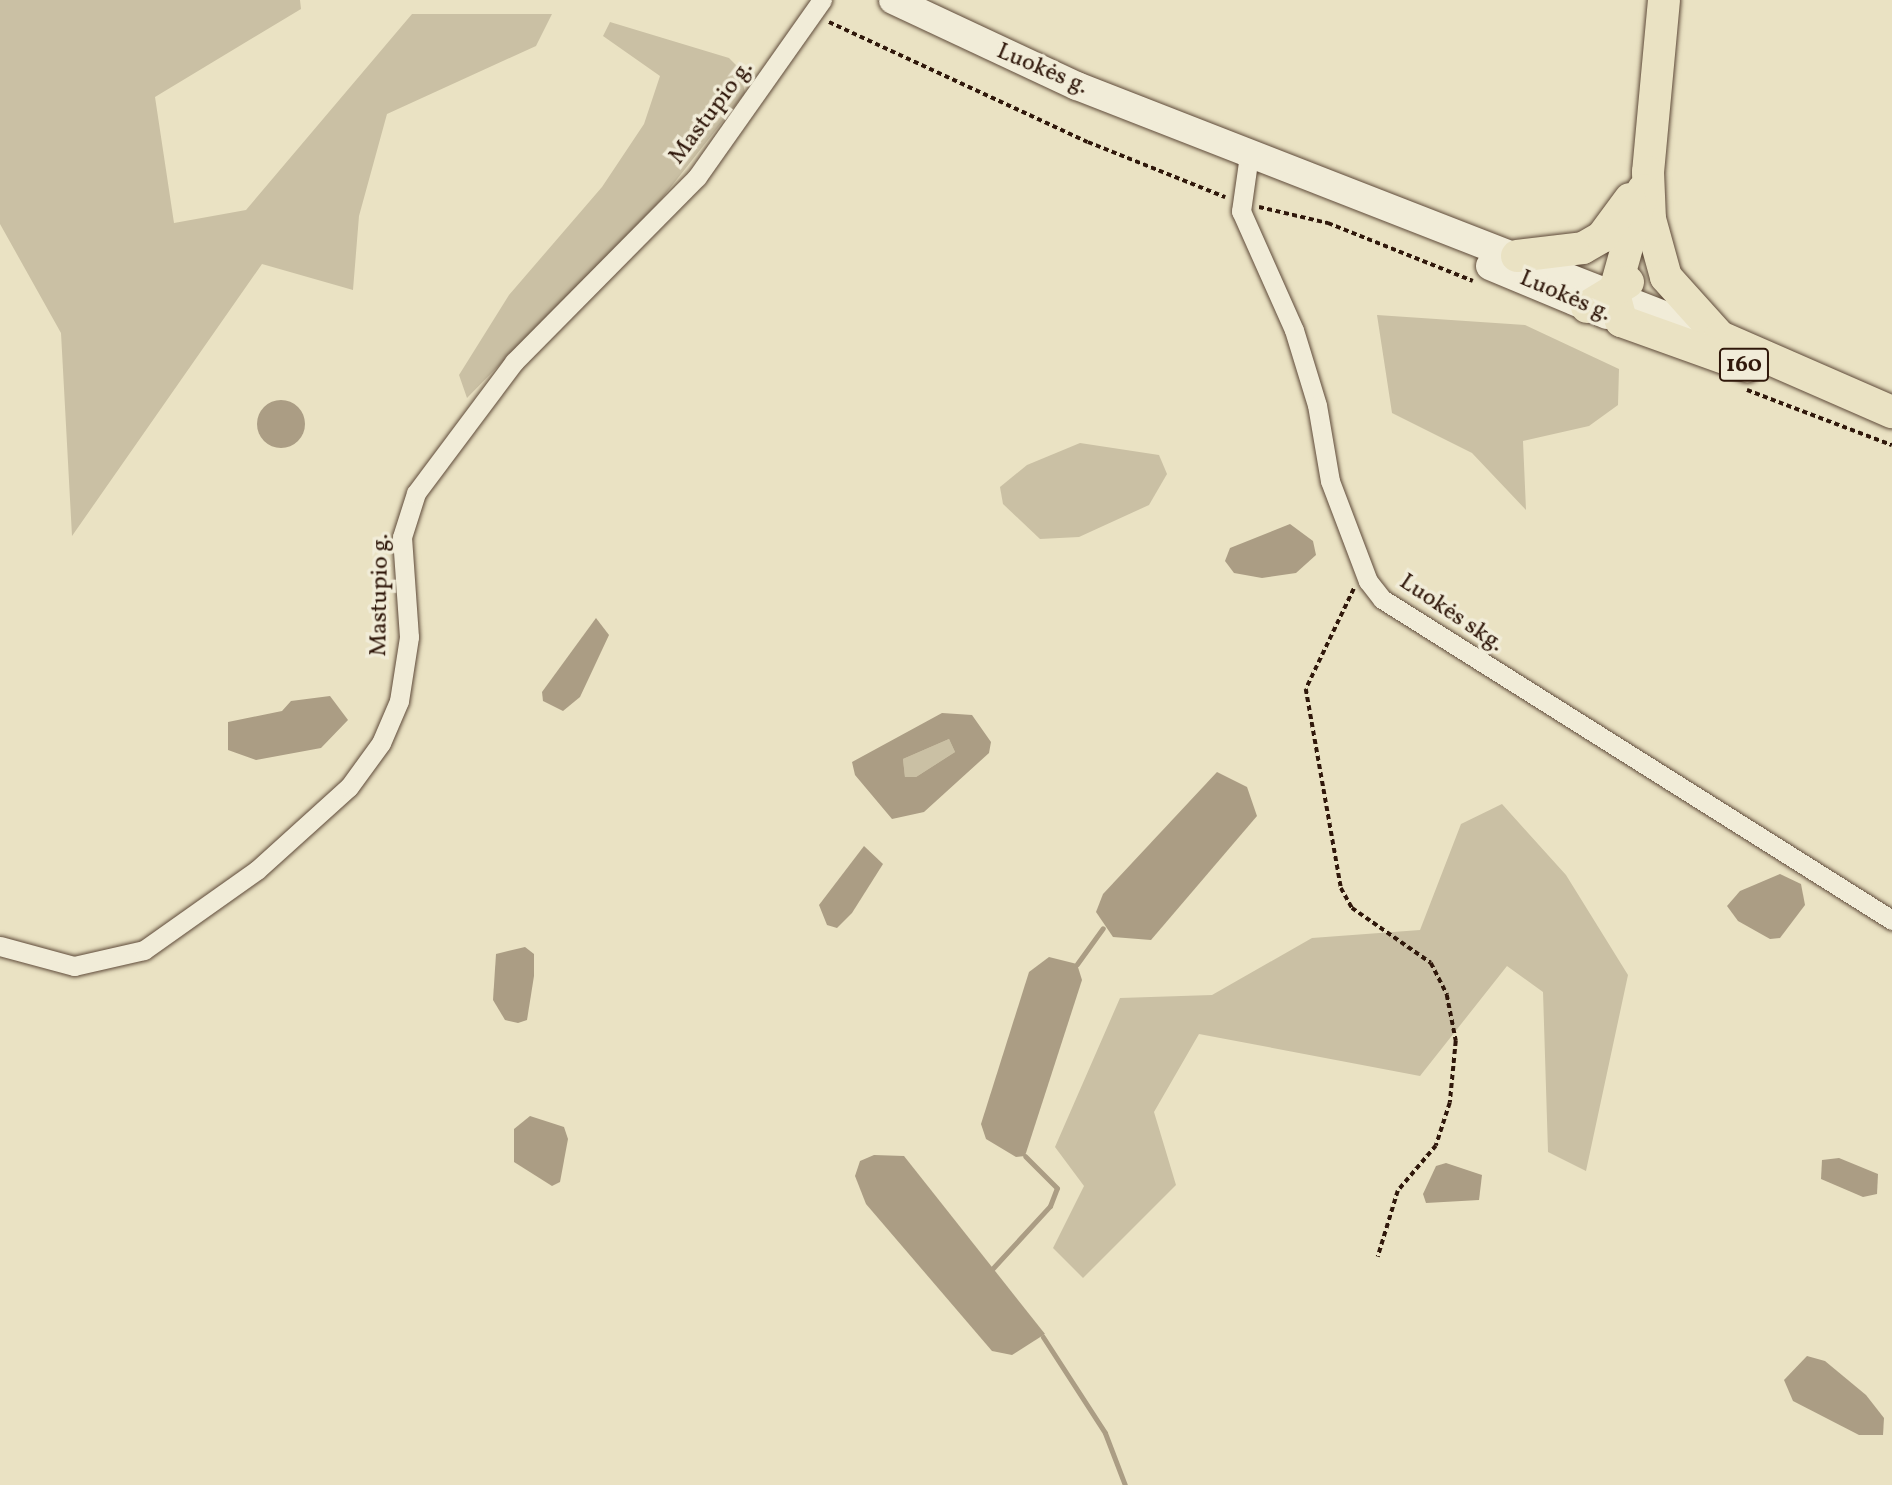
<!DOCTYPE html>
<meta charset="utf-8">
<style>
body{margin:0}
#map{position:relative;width:1892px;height:1485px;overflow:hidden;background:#eae2c3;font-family:Vollkorn,serif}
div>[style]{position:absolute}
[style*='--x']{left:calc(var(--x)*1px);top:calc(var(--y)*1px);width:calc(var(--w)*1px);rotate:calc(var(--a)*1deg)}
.green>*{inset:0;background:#cac0a4}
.water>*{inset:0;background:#ab9d84}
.round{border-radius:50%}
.stream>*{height:5px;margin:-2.5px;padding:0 2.5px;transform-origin:2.5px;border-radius:2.5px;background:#ab9d84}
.path>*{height:3.5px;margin-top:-1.75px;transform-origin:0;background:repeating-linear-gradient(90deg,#30180b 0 5px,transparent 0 8.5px)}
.roads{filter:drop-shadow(0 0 2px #5e4a39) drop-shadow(0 0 2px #5e4a39)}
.street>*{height:19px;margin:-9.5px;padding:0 9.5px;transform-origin:9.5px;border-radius:9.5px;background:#f1ecd8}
.secondary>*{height:28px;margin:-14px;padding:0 14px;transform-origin:14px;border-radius:14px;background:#f1ecd8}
.primary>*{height:32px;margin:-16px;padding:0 16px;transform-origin:16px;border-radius:16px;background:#eae2c3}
span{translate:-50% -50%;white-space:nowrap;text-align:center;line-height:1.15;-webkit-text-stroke:7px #f1ecd8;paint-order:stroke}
.shield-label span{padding:2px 5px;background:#f1ecd8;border:2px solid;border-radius:5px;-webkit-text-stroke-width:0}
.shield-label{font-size:23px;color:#30180b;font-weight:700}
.street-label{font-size:24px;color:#30180b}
</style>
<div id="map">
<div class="green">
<div style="clip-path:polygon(0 0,300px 0,301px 9px,155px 97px,174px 223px,246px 210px,412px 14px,552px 14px,536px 46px,387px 114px,359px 216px,353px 290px,262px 264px,72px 536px,61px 333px,0 224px)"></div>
<div style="clip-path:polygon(610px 22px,729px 58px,740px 69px,745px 93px,659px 202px,467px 398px,459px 375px,509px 295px,602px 187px,644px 124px,660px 76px,603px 36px)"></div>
<div style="clip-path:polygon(1377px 315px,1525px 325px,1619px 369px,1618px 405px,1589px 426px,1523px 441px,1526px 510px,1472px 453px,1392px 413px)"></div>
<div style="clip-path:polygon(1080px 443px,1159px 455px,1167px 474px,1149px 505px,1079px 537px,1040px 539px,1003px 504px,1000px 487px,1027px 465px)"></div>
<div style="clip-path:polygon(949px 739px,955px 752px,916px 777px,905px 777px,903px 759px)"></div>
<div style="clip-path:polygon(1502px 804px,1566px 875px,1628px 975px,1586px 1171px,1548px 1152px,1543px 992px,1507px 966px,1420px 1076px,1199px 1034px,1154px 1112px,1176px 1185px,1083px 1278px,1053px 1248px,1084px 1186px,1055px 1147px,1120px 998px,1212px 995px,1312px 938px,1420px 930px,1461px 824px)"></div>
</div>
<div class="water">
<div class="round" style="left:257px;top:400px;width:48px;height:48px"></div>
<div style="clip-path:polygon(1290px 524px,1313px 541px,1316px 555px,1296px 573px,1262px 578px,1234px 573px,1225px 561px,1230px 548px)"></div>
<div style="clip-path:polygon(596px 618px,609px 635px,580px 697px,563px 711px,543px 701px,542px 692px)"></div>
<div style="clip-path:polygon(330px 696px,348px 720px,321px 748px,256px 760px,228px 750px,228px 722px,282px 711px,291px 701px)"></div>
<div style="clip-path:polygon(evenodd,942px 713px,972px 715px,991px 742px,989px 753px,924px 812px,892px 819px,855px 775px,852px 762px,942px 713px,949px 739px,955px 752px,916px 777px,905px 777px,903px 759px,949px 739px)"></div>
<div style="clip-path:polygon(1217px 772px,1247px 787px,1257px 816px,1151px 940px,1113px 937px,1096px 912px,1103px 894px)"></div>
<div style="clip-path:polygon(864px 846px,883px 864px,852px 913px,837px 928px,827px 925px,819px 905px)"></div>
<div style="clip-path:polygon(1780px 874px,1801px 884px,1805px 905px,1780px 938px,1770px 939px,1738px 921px,1727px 906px,1740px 891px)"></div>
<div style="clip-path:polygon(525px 947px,534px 954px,534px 976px,527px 1020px,518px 1023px,505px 1020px,493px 1000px,496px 954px)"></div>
<div style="clip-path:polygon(1049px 957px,1077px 964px,1082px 980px,1025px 1156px,1016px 1157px,986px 1139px,981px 1124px,1029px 972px)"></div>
<div style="clip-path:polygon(530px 1116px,564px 1127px,568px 1139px,560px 1182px,552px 1186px,514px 1162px,514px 1129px)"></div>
<div style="clip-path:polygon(874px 1155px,904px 1156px,1045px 1334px,1012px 1355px,992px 1351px,866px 1204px,855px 1176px,860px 1161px)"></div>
<div style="clip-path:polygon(1839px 1158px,1878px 1174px,1877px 1194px,1863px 1197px,1821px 1179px,1822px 1160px)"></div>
<div style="clip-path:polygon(1446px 1163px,1482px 1175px,1479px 1200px,1426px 1203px,1423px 1194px,1436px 1166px)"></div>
<div style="clip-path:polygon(1807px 1356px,1825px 1361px,1866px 1395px,1884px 1418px,1883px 1435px,1859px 1435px,1793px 1401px,1784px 1380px)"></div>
</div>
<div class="stream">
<div style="--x:1077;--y:964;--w:44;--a:-54.2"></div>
<div style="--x:993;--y:1268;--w:84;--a:-47.4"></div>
<div style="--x:1050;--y:1206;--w:19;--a:-69"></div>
<div style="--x:1057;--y:1188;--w:45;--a:-135"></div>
<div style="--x:1043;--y:1337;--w:114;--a:57.1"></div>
<div style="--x:1105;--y:1433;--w:56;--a:69"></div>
</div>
<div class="path">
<div style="--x:829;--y:22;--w:285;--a:24.9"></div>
<div style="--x:1088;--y:142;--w:148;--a:21.9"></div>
<div style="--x:1259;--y:207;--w:71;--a:13.1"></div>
<div style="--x:1328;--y:223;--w:156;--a:21.8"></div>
<div style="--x:1747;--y:390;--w:155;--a:20.8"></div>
<div style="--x:1354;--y:589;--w:111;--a:115.6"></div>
<div style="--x:1306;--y:689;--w:202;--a:80"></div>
<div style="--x:1341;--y:888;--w:23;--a:61"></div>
<div style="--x:1352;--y:908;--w:96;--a:34.8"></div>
<div style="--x:1431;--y:963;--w:36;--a:63"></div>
<div style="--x:1447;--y:995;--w:47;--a:78.9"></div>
<div style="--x:1456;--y:1041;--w:62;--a:95.5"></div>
<div style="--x:1450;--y:1103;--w:45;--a:108"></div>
<div style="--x:1436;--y:1146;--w:59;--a:130.2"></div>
<div style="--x:1398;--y:1191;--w:69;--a:106.9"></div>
</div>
<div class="roads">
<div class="street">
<div style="--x:1249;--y:155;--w:57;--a:98.1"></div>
<div style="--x:1241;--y:211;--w:130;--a:66"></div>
<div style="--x:1294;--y:330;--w:78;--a:73"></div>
<div style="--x:1317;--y:405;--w:77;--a:80.3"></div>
<div style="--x:1330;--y:481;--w:107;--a:69.2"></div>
<div style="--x:1368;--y:581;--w:23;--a:52"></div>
<div style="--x:1382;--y:599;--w:603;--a:32.19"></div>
<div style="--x:0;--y:946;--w:77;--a:15.1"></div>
<div style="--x:74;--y:966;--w:72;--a:-12.9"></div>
<div style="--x:144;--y:950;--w:138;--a:-35.3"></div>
<div style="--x:257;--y:870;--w:124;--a:-42.1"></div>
<div style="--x:349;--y:787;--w:54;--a:-54"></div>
<div style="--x:381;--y:743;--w:46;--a:-66.8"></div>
<div style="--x:399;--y:701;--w:65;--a:-81.1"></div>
<div style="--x:409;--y:637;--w:100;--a:-94"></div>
<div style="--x:402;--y:537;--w:46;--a:-72.3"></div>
<div style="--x:416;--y:493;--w:164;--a:-53.2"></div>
<div style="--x:514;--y:362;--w:260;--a:-45.3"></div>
<div style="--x:697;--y:177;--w:217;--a:-54.8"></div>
</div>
<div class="secondary">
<div style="--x:893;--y:0;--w:203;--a:25.1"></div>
<div style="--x:1077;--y:86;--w:690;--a:21.32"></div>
<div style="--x:1490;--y:266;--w:127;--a:22.7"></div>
</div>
<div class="primary">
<div style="--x:1664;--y:0;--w:173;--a:95.3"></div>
<div style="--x:1648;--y:172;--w:47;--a:87.6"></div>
<div style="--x:1650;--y:219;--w:60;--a:74.6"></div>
<div style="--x:1666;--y:277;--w:81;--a:48"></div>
<div style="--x:1720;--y:337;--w:188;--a:23.6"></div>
<div style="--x:1643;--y:190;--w:108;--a:105.6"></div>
<div style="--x:1614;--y:294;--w:28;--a:75"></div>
<div style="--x:1621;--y:321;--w:134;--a:19.7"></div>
<div style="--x:1517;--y:256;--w:66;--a:-6.9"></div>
<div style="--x:1583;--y:248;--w:22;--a:-30"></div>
<div style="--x:1602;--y:237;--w:47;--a:-53.6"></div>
<div style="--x:1587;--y:307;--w:48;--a:-31.4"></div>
</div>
</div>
<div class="shield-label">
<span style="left:1744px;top:365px">160</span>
</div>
<div class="street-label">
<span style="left:1042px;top:70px;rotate:23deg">Luokės g.</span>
<span style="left:712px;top:113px;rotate:-53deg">Mastupio g.</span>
<span style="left:1565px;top:297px;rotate:23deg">Luokės g.</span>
<span style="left:381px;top:595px;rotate:-89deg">Mastupio g.</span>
<span style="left:1451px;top:614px;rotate:34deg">Luokės skg.</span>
</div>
</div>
